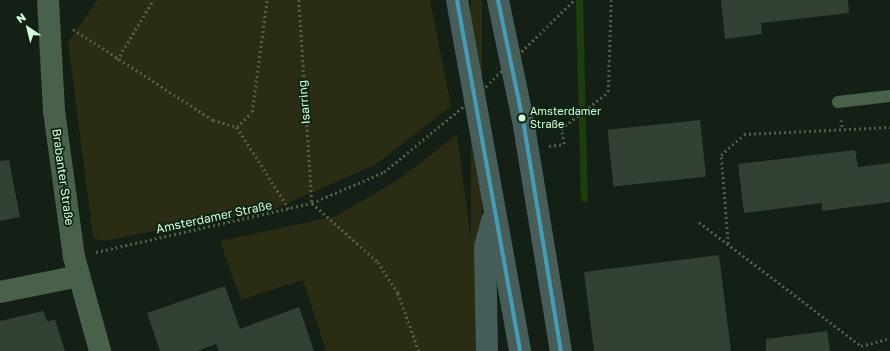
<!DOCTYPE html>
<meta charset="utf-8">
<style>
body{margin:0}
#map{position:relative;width:890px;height:351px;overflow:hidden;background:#141f16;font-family:"Golos Text",sans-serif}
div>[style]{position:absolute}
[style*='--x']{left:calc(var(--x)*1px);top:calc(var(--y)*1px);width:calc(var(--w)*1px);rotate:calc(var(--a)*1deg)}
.green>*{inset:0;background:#2a2c13;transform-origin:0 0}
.stream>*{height:7px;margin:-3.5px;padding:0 3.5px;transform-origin:3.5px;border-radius:3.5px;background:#1c3e0b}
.building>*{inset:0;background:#324134;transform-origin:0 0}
.path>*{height:2.5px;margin-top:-1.25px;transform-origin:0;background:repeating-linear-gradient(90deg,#505f45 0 2px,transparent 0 5px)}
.lane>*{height:12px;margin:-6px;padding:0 6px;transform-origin:6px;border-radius:6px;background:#49604a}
.street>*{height:22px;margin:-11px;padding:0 11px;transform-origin:11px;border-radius:11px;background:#49604a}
.highway>*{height:22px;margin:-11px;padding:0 11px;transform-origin:11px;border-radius:11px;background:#475d5a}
.path-bridge>*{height:2.5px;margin-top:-1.25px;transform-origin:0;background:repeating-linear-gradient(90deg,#505f45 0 2px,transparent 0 5px)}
.bus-1>*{height:4px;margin:-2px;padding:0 2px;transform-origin:2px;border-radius:2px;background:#469cb5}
.dots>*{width:11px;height:11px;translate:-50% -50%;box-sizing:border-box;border:2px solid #0f2413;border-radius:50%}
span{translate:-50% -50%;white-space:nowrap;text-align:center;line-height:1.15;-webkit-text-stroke:3.5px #0f2413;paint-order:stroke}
.bus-label{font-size:11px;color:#d2fed9}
.left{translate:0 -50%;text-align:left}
.street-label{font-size:12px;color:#d2fed9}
.north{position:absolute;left:8px;top:8px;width:40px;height:40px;-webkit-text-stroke:3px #0f2413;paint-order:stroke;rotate:325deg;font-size:11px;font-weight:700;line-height:16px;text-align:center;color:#d2fed9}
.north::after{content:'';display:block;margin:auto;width:14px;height:18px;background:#d2fed9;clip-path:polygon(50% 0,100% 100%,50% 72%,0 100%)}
</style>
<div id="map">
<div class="green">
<div style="clip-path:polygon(97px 0,430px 0,451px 106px,375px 165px,274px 209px,102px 241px,93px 237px,68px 42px)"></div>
<div style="left:471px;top:0;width:11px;height:357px"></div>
<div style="clip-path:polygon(457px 134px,479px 302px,479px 351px,326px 351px,303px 280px,241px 300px,220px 241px,336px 216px,401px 178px)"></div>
</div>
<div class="stream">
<div style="--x:579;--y:0;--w:198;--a:88.6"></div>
</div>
<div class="building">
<div style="clip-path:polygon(721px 0,848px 0,849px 13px,761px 23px,762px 34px,725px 39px)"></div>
<div style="left:700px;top:120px;width:57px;height:93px;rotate:84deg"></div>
<div style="clip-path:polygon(855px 150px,858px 167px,890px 163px,890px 202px,822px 211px,822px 203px,744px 213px,738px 164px)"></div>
<div style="clip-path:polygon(9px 160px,20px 217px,0 221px,0 161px)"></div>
<div style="clip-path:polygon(719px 255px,731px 351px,594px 351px,584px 272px)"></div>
<div style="clip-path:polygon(225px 286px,240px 329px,299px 307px,314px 351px,219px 351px,216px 344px,197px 351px,160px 351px,147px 313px)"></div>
<div style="clip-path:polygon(43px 311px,48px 322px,55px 319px,65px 351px,0 351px,0 321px)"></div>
<div style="clip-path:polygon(827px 331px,830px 351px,766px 351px,766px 339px)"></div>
</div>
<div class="path">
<div style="--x:299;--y:0;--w:203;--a:86.3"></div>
<div style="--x:73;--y:29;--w:167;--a:33"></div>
<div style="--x:213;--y:120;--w:25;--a:16"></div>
<div style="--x:237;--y:127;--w:97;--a:57.6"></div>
<div style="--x:117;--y:60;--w:70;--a:-59"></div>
<div style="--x:841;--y:120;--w:9;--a:77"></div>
<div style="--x:237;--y:127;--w:21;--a:-45"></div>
<div style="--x:252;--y:112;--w:113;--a:-82.4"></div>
<div style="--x:549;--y:146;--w:15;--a:-8"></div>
<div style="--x:564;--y:144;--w:15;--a:-101"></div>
<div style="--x:561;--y:129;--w:60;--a:-38.2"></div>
<div style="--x:608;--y:92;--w:92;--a:-88.1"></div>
<div style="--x:312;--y:203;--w:89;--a:41.8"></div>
<div style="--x:378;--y:262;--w:37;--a:57"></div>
<div style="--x:398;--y:293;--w:62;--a:70.1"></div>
<div style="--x:699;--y:222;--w:204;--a:37.4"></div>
<div style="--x:861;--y:346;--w:30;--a:-15"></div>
<div style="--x:728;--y:244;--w:89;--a:-94.5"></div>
<div style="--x:721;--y:155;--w:31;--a:-42"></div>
<div style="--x:744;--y:134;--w:146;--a:-2.7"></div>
<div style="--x:96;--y:252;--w:221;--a:-12.8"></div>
<div style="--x:312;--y:203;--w:78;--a:-23.3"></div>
</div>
<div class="lane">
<div style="--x:838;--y:102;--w:52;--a:-6.6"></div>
</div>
<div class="street">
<div style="--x:48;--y:0;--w:111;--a:86.9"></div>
<div style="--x:54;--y:111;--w:147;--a:82.2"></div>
<div style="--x:74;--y:257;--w:98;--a:74.5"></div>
<div style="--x:0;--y:292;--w:81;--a:-11.4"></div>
</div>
<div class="highway">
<div style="--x:457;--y:0;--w:357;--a:79.8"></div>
<div style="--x:498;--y:0;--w:129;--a:78.3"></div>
<div style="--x:524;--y:126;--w:228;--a:80.7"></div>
<div style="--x:487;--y:351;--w:104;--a:-91.1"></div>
<div style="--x:485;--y:247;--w:28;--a:-75"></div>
</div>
<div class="path-bridge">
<div style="--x:384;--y:172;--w:118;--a:-39.5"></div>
<div style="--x:475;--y:97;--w:139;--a:-44.4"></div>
</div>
<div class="bus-1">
<div style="--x:457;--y:0;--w:357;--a:79.8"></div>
<div style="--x:498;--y:0;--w:129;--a:78.3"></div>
<div style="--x:524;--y:126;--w:228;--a:80.7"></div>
</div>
<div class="dots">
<div style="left:522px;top:118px;background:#d2fed9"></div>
</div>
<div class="bus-label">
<span class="left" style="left:530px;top:118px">Amsterdamer<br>Straße</span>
</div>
<div class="street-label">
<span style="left:304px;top:102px;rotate:-95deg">Isarring</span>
<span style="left:63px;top:177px;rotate:82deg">Brabanter Straße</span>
<span style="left:214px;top:217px;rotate:-12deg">Amsterdamer Straße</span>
</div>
<div class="north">N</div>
</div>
